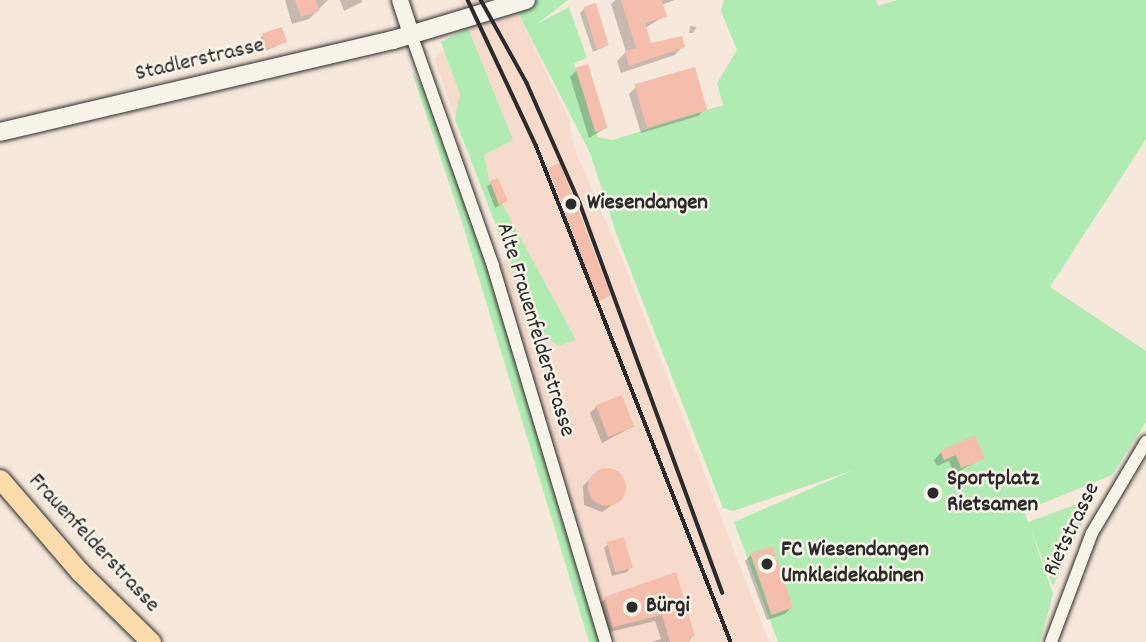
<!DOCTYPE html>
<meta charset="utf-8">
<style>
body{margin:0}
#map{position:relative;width:1146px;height:642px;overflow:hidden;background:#f7e8dc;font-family:Dekko,sans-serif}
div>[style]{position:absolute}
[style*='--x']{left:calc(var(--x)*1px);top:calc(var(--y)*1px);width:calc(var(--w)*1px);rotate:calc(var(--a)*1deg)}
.built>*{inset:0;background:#f6dbcd}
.green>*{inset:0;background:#b0ecb2}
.shadow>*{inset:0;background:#0003}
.building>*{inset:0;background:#f5bdab;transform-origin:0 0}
.round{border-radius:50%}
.roads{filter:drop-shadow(0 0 2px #2b2b2b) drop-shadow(0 0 2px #2b2b2b)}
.minor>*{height:12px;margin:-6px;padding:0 6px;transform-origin:6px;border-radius:6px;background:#f7f3e8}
.tertiary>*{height:16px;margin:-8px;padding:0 8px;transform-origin:8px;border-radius:8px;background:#f7f3e8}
.secondary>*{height:18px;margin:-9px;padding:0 9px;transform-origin:9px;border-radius:9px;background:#f7f3e8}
.primary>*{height:19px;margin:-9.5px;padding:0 9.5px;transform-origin:9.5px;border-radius:9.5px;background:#fddcac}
.rail>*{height:3.5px;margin:-1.75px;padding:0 1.75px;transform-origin:1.75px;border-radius:1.75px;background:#2b2b2b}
.dots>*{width:19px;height:19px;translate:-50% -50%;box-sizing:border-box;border:4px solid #f7f3e8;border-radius:50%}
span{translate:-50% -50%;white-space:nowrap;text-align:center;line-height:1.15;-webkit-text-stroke:5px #f7f3e8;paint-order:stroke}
.street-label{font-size:23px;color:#2b2b2b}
.poi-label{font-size:23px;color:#2b2b2b;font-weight:700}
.left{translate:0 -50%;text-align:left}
</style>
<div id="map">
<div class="built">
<div style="clip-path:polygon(459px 0,500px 0,517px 12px,569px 119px,575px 150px,623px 261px,769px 642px,606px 642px,493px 266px,508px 259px,434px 59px,474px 24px)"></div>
</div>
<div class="green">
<div style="clip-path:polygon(526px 0,568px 0,537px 24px,569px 7px,587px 58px,574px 63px,598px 137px,613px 140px,723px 105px,717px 83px,737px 50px,721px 11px,724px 0,876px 0,878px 6px,897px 0,1146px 0,1146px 139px,1050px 287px,1146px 351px,1146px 422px,1112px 475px,1024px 511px,1028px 522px,1094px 498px,1053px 586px,1031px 530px,1053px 594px,1040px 642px,778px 642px,734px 522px,854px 470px,733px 511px,723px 508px,616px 233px,590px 153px,517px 11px)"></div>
<div style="clip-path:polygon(468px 28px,513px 140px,484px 155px,489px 180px,576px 340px,558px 346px,546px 337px,509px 259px,455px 119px,460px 94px,441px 42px)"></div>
<div style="clip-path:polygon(412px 72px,434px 100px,606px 642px,589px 642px,460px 216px)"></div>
</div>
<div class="shadow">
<div style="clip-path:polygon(285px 0,328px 0,309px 19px,292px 24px)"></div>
<div style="clip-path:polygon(340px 0,362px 0,362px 2px,344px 11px)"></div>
<div style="clip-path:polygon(615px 0,675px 0,661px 5px,665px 16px,645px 28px,650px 45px,683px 46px,675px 55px,621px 73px,617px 61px,626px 52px,611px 4px)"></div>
<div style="clip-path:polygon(585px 8px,608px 45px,593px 52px,580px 13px)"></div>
<div style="clip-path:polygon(690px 26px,697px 27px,693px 33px,689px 33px)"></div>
<div style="clip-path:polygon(263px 35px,285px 42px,263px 52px,259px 40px)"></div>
<div style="clip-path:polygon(577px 70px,606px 128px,589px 138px,570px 77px)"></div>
<div style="clip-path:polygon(636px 87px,705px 109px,698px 116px,641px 133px,629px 94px)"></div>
<div style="clip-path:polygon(549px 169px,607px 297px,598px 301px)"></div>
<div style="clip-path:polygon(491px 183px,506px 201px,495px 208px,487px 187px)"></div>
<div style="clip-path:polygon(597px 406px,632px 427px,602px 443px,590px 413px)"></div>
<div style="clip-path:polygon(941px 452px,983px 458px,954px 474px,949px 461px,937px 466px,934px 460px)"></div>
<div style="clip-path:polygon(598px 471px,618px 473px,623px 480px,619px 500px,602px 512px,584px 505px,583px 486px)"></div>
<div style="clip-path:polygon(608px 544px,631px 567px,627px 572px,612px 576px,604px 548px)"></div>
<div style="clip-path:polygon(751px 555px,791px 608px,785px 614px,767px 620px,745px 561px)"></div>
<div style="clip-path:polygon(675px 574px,693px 635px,688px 642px,651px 642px,661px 639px,655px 621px,606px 633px,597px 606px,605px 599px)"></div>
</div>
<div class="building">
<div style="clip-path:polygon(295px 0,316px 0,319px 11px,301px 17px)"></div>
<div style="clip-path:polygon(621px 0,662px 0,667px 17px,645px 23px,651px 43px,682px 36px,685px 47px,629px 66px,625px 51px,636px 48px)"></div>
<div style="left:596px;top:3px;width:44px;height:13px;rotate:73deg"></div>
<div style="left:282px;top:27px;width:16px;height:21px;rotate:72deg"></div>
<div style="left:588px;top:64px;width:67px;height:13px;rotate:73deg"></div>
<div style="left:695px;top:67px;width:45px;height:63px;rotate:74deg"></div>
<div style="left:560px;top:163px;width:142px;height:13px;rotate:69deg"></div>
<div style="clip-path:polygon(498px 178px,508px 201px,499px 205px,490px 181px)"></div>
<div style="left:622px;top:395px;width:34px;height:28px;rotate:69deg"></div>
<div style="clip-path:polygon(975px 435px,985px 459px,961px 468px,956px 455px,944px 460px,940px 451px)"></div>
<div class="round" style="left:588px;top:468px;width:38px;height:38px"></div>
<div style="left:624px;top:537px;width:32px;height:18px;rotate:74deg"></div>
<div style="left:772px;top:546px;width:65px;height:23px;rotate:71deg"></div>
<div style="clip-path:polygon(676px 572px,695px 636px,689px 638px,690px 642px,670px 642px,662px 615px,613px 627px,604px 597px)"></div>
</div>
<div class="roads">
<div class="minor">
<div style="--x:411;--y:34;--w:246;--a:70.5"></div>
<div style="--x:493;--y:266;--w:393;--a:73.3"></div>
<div style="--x:1051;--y:642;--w:116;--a:-69.4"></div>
<div style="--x:1092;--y:533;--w:106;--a:-59.3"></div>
</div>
<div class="tertiary">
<div style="--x:400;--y:0;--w:36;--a:72"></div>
</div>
<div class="secondary">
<div style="--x:0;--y:132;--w:404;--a:-13.2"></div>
<div style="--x:393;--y:40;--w:139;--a:-16.7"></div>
</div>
<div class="primary">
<div style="--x:0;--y:479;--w:123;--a:49.3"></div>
<div style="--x:80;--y:572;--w:100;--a:44.6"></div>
</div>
</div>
<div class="rail">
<div style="--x:468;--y:0;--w:160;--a:64.9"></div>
<div style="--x:536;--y:145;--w:534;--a:68.58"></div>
<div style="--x:481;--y:0;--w:95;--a:61"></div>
<div style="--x:527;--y:83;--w:131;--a:66.2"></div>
<div style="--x:580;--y:203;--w:415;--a:69.9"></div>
</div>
<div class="dots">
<div style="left:571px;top:204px;background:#2b2b2b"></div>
<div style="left:933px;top:493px;background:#2b2b2b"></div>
<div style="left:767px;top:564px;background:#2b2b2b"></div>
<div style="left:632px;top:607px;background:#2b2b2b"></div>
</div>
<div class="street-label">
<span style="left:200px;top:61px;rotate:-13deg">Stadlerstrasse</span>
<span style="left:534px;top:330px;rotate:73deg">Alte Frauenfelderstrasse</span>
<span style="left:1073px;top:530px;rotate:-64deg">Rietstrasse</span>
<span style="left:93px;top:544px;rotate:47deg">Frauenfelderstrasse</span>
</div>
<div class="poi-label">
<span class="left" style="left:587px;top:204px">Wiesendangen</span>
<span class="left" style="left:947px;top:493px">Sportplatz<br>Rietsamen</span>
<span class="left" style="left:781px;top:564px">FC Wiesendangen<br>Umkleidekabinen</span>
<span class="left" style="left:646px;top:607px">Bürgi</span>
</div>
</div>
